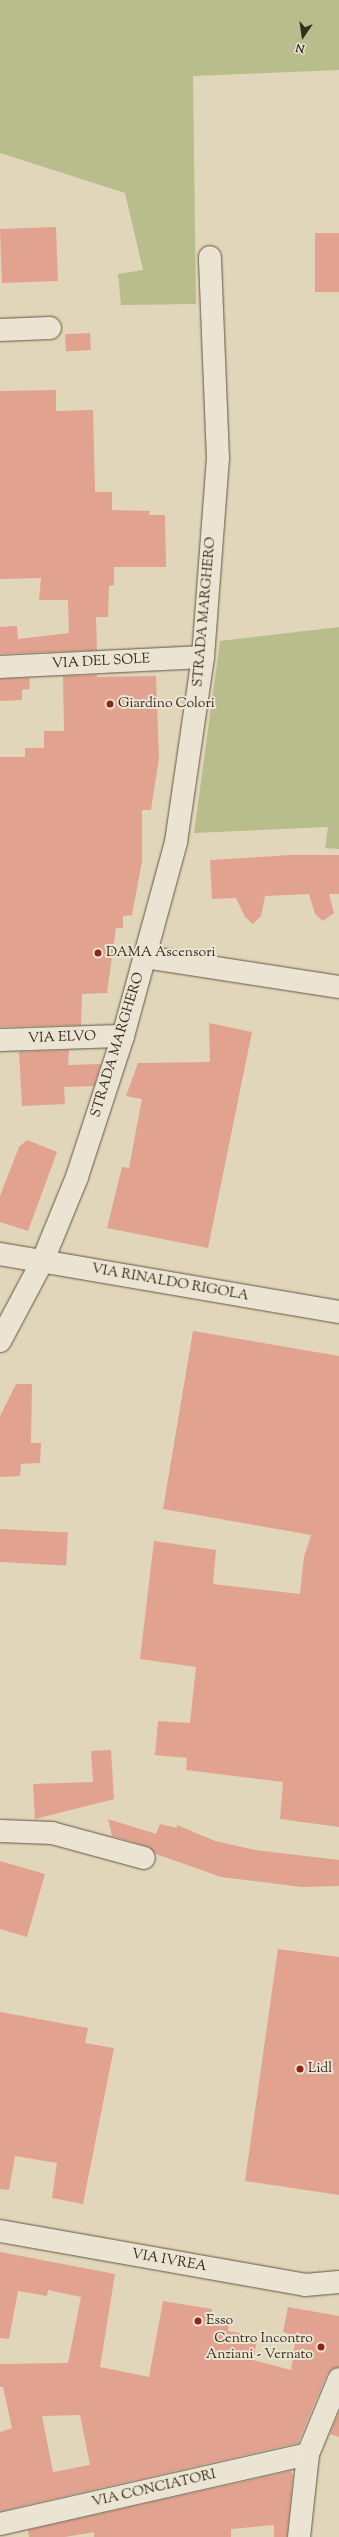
<!DOCTYPE html>
<style>
body{margin:0}
#map{position:relative;width:339px;height:2537px;overflow:hidden;background:#e2d6ba;font-family:"Sorts Mill Goudy",serif}
div>[style]{position:absolute}
[style*='--x']{left:calc(var(--x)*1px);top:calc(var(--y)*1px);width:calc(var(--w)*1px);rotate:calc(var(--a)*1deg)}
.green>*{inset:0;background:#b8bd8c}
.building>*{inset:0;background:#e1a290;transform-origin:0 0}
.roads{filter:drop-shadow(0 0 1px #625644) drop-shadow(0 0 1px #625644)}
.street>*{height:22px;margin:-11px;padding:0 11px;transform-origin:11px;border-radius:11px;background:#ece4d2}
.secondary>*{height:22px;margin:-11px;padding:0 11px;transform-origin:11px;border-radius:11px;background:#ece4d2}
.dots>*{width:11px;height:11px;translate:-50% -50%;box-sizing:border-box;border:2px solid #ece4d2;border-radius:50%}
span{translate:-50% -50%;white-space:nowrap;text-align:center;line-height:1.15;-webkit-text-stroke:4px #ece4d2;paint-order:stroke}
.street-label{font-size:14px;color:#372b1d}
.poi-label{font-size:14px;color:#372b1d}
.left{translate:0 -50%;text-align:left}
.right{translate:-100% -50%;text-align:right}
.north{position:absolute;left:283px;top:16px;width:40px;height:40px;-webkit-text-stroke:3px #ece4d2;paint-order:stroke;rotate:193deg;font-size:11px;font-weight:700;line-height:16px;text-align:center;color:#372b1d}
.north::after{content:'';display:block;margin:auto;width:14px;height:18px;background:#372b1d;clip-path:polygon(50% 0,100% 100%,50% 72%,0 100%)}
</style>
<div id="map">
<div class="green">
<div style="clip-path:polygon(0 0,339px 0,339px 70px,193px 76px,196px 304px,121px 305px,118px 274px,143px 270px,125px 193px,0 153px)"></div>
<div style="clip-path:polygon(339px 627px,339px 849px,325px 848px,328px 827px,194px 833px,220px 641px)"></div>
</div>
<div class="building">
<div style="left:56px;top:227px;width:54px;height:56px;rotate:88deg"></div>
<div style="left:315px;top:233px;width:24px;height:59px"></div>
<div style="left:90px;top:333px;width:17px;height:25px;rotate:87deg"></div>
<div style="clip-path:polygon(56px 390px,56px 411px,93px 410px,95px 492px,112px 492px,112px 510px,150px 511px,149px 515px,165px 515px,166px 567px,114px 567px,114px 585px,109px 586px,108px 617px,96px 617px,97px 650px,0 654px,0 627px,17px 626px,18px 639px,69px 633px,68px 600px,39px 600px,41px 578px,0 579px,0 391px)"></div>
<div style="clip-path:polygon(97px 675px,97px 677px,156px 676px,159px 758px,151px 810px,142px 810px,142px 861px,132px 915px,123px 916px,123px 928px,116px 928px,107px 993px,82px 994px,81px 1025px,0 1027px,0 757px,25px 757px,25px 748px,44px 748px,44px 731px,64px 731px,63px 676px)"></div>
<div style="clip-path:polygon(29px 678px,30px 689px,22px 690px,22px 700px,0 701px,0 679px)"></div>
<div style="clip-path:polygon(290px 855px,339px 855px,339px 894px,329px 894px,334px 913px,323px 921px,315px 914px,309px 894px,265px 896px,261px 916px,253px 924px,245px 917px,236px 898px,212px 899px,210px 860px)"></div>
<div style="clip-path:polygon(209px 1023px,252px 1032px,208px 1248px,107px 1228px,122px 1167px,129px 1168px,142px 1099px,126px 1096px,138px 1063px,210px 1062px)"></div>
<div style="clip-path:polygon(69px 1050px,68px 1065px,101px 1064px,94px 1086px,64px 1087px,65px 1104px,22px 1106px,19px 1052px)"></div>
<div style="clip-path:polygon(27px 1140px,57px 1152px,28px 1231px,0 1222px,0 1196px,19px 1147px)"></div>
<div style="clip-path:polygon(193px 1331px,339px 1356px,339px 1827px,280px 1819px,283px 1782px,186px 1770px,187px 1758px,155px 1755px,158px 1721px,190px 1723px,196px 1667px,140px 1659px,154px 1541px,216px 1550px,213px 1584px,300px 1594px,304px 1557px,311px 1535px,163px 1509px)"></div>
<div style="clip-path:polygon(16px 1384px,32px 1384px,31px 1443px,41px 1443px,40px 1463px,21px 1464px,20px 1476px,0 1477px,0 1416px)"></div>
<div style="left:0;top:1529px;width:68px;height:33px;rotate:3deg"></div>
<div style="clip-path:polygon(111px 1750px,114px 1799px,35px 1819px,33px 1784px,93px 1782px,91px 1751px)"></div>
<div style="clip-path:polygon(108px 1819px,156px 1834px,160px 1824px,177px 1828px,177px 1825px,215px 1841px,255px 1850px,339px 1860px,339px 1886px,302px 1887px,221px 1877px,156px 1854px,147px 1846px,112px 1836px)"></div>
<div style="clip-path:polygon(0 1861px,45px 1874px,27px 1937px,0 1929px)"></div>
<div style="clip-path:polygon(278px 1949px,339px 1957px,339px 2195px,245px 2181px)"></div>
<div style="clip-path:polygon(0 2012px,88px 2028px,85px 2043px,114px 2048px,83px 2204px,52px 2198px,57px 2163px,15px 2156px,9px 2190px,0 2189px)"></div>
<div style="clip-path:polygon(evenodd,0 2252px,115px 2274px,100px 2367px,149px 2377px,163px 2301px,212px 2309px,210px 2320px,229px 2324px,228px 2331px,258px 2336px,253px 2360px,291px 2370px,296px 2336px,283px 2332px,288px 2307px,339px 2316px,339px 2367px,332px 2369px,327px 2374px,298px 2443px,0 2511px,0 2432px,12px 2428px,3px 2387px,0 2387px,0 2364px,68px 2363px,81px 2297px,48px 2290px,47px 2296px,18px 2291px,9px 2339px,0 2338px,0 2252px,80px 2415px,90px 2465px,53px 2472px,42px 2416px,80px 2415px)"></div>
<div style="clip-path:polygon(339px 2412px,339px 2437px,330px 2434px)"></div>
<div style="clip-path:polygon(291px 2471px,293px 2475px,287px 2537px,274px 2537px,274px 2525px,231px 2529px,231px 2537px,94px 2537px,94px 2532px,65px 2537px,29px 2537px,28px 2530px)"></div>
</div>
<div class="roads">
<div class="street">
<div style="--x:0;--y:330;--w:50;--a:-2.3"></div>
<div style="--x:0;--y:667;--w:203;--a:-2.8"></div>
<div style="--x:145;--y:957;--w:196;--a:8.8"></div>
<div style="--x:0;--y:1040;--w:123;--a:-1.9"></div>
<div style="--x:0;--y:1341;--w:92;--a:-62"></div>
<div style="--x:43;--y:1260;--w:90;--a:-67.7"></div>
<div style="--x:77;--y:1177;--w:148;--a:-71.9"></div>
<div style="--x:123;--y:1036;--w:201;--a:-74.7"></div>
<div style="--x:176;--y:842;--w:187;--a:-81.7"></div>
<div style="--x:203;--y:657;--w:199;--a:-85.7"></div>
<div style="--x:218;--y:459;--w:202;--a:-92.3"></div>
<div style="--x:0;--y:1831;--w:52;--a:2.2"></div>
<div style="--x:52;--y:1833;--w:95;--a:15.2"></div>
<div style="--x:0;--y:2524;--w:316;--a:-12.8"></div>
<div style="--x:299;--y:2537;--w:83;--a:-83.8"></div>
<div style="--x:308;--y:2454;--w:81;--a:-67.5"></div>
</div>
<div class="secondary">
<div style="--x:0;--y:1254;--w:344;--a:9.7"></div>
<div style="--x:0;--y:2231;--w:310;--a:10"></div>
<div style="--x:305;--y:2285;--w:34;--a:-5"></div>
</div>
</div>
<div class="dots">
<div style="left:110px;top:704px;background:#8f2418"></div>
<div style="left:98px;top:953px;background:#8f2418"></div>
<div style="left:300px;top:2069px;background:#8f2418"></div>
<div style="left:198px;top:2321px;background:#8f2418"></div>
<div style="left:321px;top:2347px;background:#8f2418"></div>
</div>
<div class="street-label">
<span style="left:205px;top:612px;rotate:-85deg">STRADA MARGHERO</span>
<span style="left:101px;top:662px;rotate:-3deg">VIA DEL SOLE</span>
<span style="left:62px;top:1038px;rotate:-2deg">VIA ELVO</span>
<span style="left:118px;top:1045px;rotate:-73deg">STRADA MARGHERO</span>
<span style="left:170px;top:1283px;rotate:10deg">VIA RINALDO RIGOLA</span>
<span style="left:169px;top:2261px;rotate:10deg">VIA IVREA</span>
<span style="left:154px;top:2489px;rotate:-13deg">VIA CONCIATORI</span>
</div>
<div class="poi-label">
<span class="left" style="left:118px;top:704px">Giardino Colori</span>
<span class="left" style="left:106px;top:953px">DAMA Ascensori</span>
<span class="left" style="left:308px;top:2069px">Lidl</span>
<span class="left" style="left:206px;top:2321px">Esso</span>
<span class="right" style="left:313px;top:2347px">Centro Incontro<br>Anziani - Vernato</span>
</div>
<div class="north">N</div>
</div>
